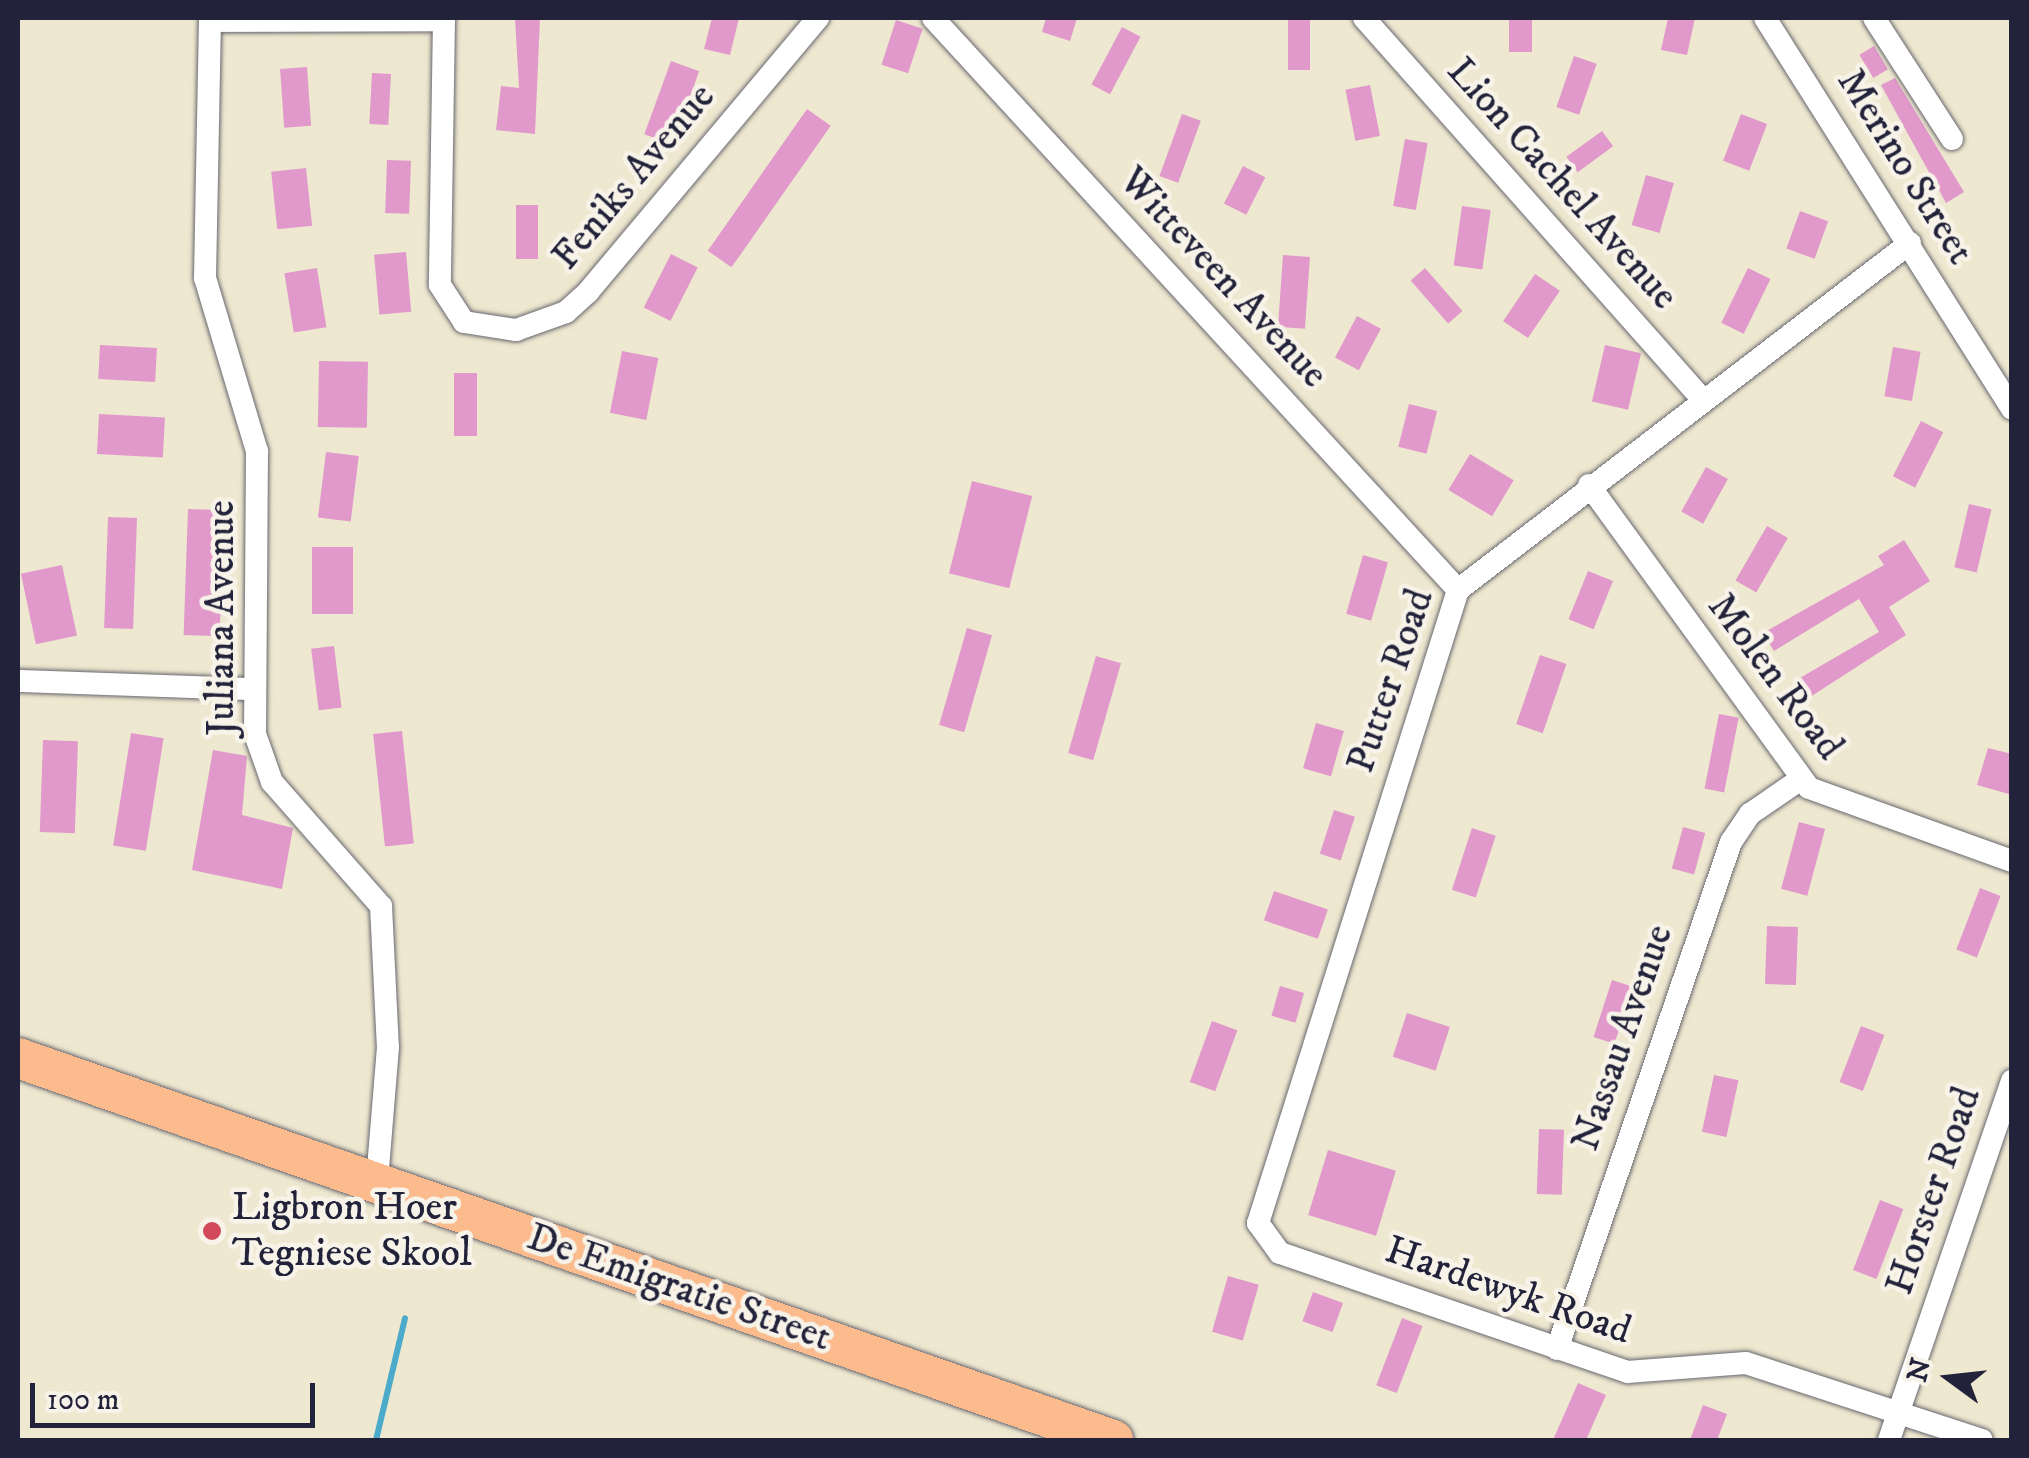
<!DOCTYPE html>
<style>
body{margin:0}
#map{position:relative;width:2029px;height:1458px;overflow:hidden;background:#eee8d0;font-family:"IM FELL DW Pica",serif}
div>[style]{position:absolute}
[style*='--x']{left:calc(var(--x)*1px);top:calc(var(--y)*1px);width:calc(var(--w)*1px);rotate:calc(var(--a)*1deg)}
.stream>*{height:6px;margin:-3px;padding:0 3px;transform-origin:3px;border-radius:3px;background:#4caacb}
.building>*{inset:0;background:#e099ca;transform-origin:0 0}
.roads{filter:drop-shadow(0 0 2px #69676f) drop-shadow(0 0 2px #69676f)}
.street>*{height:22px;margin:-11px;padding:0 11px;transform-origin:11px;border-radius:11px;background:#fff}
.highway>*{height:40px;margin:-20px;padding:0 20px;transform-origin:20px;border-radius:20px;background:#fbbb8d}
.dots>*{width:28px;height:28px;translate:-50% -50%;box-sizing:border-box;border:5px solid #f7f3e8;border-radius:50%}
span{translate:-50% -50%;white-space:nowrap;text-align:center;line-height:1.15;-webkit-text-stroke:9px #f7f3e8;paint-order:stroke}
.street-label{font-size:40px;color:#22223b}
.poi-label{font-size:40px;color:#22223b}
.left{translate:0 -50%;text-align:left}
.frame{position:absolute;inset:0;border:20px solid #22223b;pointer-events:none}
.north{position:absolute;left:1899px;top:1328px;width:100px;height:100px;-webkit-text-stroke:8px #f7f3e8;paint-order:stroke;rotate:285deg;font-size:28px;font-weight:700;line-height:40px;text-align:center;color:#22223b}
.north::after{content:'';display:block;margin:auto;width:35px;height:45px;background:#22223b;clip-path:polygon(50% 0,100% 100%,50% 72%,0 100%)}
.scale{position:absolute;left:30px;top:1383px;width:285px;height:45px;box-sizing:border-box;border:5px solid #22223b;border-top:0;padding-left:12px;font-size:30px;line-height:35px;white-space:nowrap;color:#22223b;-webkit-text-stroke:8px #f7f3e8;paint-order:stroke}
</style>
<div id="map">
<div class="stream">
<div style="--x:376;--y:1440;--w:125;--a:-76.6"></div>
</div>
<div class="building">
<div style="clip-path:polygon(515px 18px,540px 18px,535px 134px,496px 130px,501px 86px,519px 88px)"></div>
<div style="clip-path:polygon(712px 18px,739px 18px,730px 55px,704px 49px)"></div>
<div style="clip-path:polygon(1046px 18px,1077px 18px,1070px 41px,1042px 32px)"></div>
<div style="left:1288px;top:18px;width:22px;height:52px"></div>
<div style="left:1509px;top:18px;width:23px;height:34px"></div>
<div style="clip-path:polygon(1668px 18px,1695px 18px,1687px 55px,1661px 50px)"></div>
<div style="left:896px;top:20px;width:28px;height:47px;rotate:18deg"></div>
<div style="left:1122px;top:27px;width:21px;height:65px;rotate:28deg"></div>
<div style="left:1874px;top:46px;width:27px;height:17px;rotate:59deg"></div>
<div style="left:1574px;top:56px;width:24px;height:54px;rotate:19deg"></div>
<div style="left:671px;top:61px;width:30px;height:78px;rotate:20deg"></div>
<div style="left:307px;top:67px;width:59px;height:27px;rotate:86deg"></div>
<div style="left:372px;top:73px;width:19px;height:51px;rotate:3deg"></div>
<div style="clip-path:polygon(1895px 78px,1964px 192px,1946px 203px,1881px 85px)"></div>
<div style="left:1370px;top:85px;width:52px;height:25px;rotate:79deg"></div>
<div style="left:807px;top:109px;width:29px;height:173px;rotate:35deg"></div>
<div style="left:1182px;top:114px;width:20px;height:66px;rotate:20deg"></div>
<div style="left:1741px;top:114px;width:28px;height:50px;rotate:21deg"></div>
<div style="left:1602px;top:131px;width:19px;height:44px;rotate:54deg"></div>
<div style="left:1405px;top:139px;width:23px;height:68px;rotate:10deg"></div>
<div style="left:387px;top:160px;width:24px;height:53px;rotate:2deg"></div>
<div style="left:1243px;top:166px;width:25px;height:42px;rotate:27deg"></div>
<div style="left:306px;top:168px;width:58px;height:35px;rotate:84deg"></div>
<div style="left:1646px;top:175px;width:29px;height:52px;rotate:16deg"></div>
<div style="left:516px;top:205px;width:22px;height:54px"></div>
<div style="left:1462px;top:206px;width:29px;height:60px;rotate:8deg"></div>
<div style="left:1800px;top:211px;width:30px;height:40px;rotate:20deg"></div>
<div style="left:406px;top:252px;width:60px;height:32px;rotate:85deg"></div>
<div style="left:671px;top:254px;width:30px;height:60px;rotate:27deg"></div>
<div style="left:1283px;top:255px;width:27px;height:72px;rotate:4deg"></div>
<div style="left:317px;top:268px;width:60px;height:33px;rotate:81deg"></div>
<div style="left:1425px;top:268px;width:57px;height:19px;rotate:49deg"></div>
<div style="left:1748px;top:268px;width:25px;height:61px;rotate:26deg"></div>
<div style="left:1535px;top:274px;width:30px;height:57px;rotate:34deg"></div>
<div style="left:1357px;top:316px;width:27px;height:47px;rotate:28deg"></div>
<div style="left:100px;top:345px;width:57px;height:34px;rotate:3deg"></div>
<div style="left:1605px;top:345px;width:37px;height:58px;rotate:13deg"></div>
<div style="left:1893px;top:347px;width:28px;height:50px;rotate:10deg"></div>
<div style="left:622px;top:351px;width:37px;height:63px;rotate:11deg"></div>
<div style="left:319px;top:361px;width:49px;height:66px;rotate:1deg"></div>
<div style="left:454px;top:373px;width:23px;height:63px"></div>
<div style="left:1409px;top:404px;width:29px;height:44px;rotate:14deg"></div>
<div style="left:99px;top:414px;width:66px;height:40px;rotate:3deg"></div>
<div style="left:1921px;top:421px;width:25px;height:62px;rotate:27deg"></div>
<div style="left:326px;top:452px;width:33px;height:66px;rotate:7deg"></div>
<div style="left:1470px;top:454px;width:51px;height:42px;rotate:31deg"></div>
<div style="left:1706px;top:467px;width:25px;height:51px;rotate:29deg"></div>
<div style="left:972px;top:481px;width:62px;height:95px;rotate:14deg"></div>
<div style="left:1969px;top:504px;width:23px;height:65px;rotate:13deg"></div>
<div style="left:188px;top:509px;width:36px;height:126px;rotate:2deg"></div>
<div style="left:108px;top:517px;width:29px;height:111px;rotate:2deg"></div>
<div style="left:1767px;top:526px;width:24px;height:63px;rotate:30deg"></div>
<div style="clip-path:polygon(1904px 540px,1930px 581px,1889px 607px,1906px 635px,1804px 701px,1793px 682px,1879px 632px,1859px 599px,1774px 651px,1763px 633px,1884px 565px,1878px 556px)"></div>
<div style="left:312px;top:547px;width:41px;height:67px"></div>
<div style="left:1363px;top:555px;width:26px;height:61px;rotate:16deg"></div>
<div style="left:62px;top:565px;width:72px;height:42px;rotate:78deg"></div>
<div style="left:1588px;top:571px;width:27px;height:52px;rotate:22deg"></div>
<div style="left:967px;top:628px;width:26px;height:101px;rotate:16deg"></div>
<div style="left:334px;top:646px;width:62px;height:23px;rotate:83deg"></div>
<div style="left:1540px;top:655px;width:28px;height:73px;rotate:19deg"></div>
<div style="left:1096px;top:656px;width:26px;height:101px;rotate:16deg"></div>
<div style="left:1719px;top:714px;width:20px;height:76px;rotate:11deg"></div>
<div style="left:1316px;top:723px;width:29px;height:47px;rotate:16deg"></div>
<div style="left:402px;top:731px;width:113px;height:29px;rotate:84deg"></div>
<div style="left:131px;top:733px;width:33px;height:114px;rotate:9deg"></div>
<div style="left:43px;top:740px;width:35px;height:92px;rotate:2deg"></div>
<div style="clip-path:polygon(1988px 748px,2012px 754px,2009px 794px,1977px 785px)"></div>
<div style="clip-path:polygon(213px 750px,247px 756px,242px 815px,293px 828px,282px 889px,192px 870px)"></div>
<div style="left:1334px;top:810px;width:22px;height:46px;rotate:18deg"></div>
<div style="left:1799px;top:822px;width:27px;height:69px;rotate:15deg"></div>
<div style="left:1683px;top:827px;width:23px;height:43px;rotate:15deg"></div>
<div style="left:1472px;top:828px;width:25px;height:65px;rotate:18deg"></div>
<div style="left:1980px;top:888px;width:22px;height:66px;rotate:21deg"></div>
<div style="left:1274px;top:891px;width:57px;height:31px;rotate:19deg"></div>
<div style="left:1767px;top:926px;width:31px;height:58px;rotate:2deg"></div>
<div style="left:1612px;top:980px;width:22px;height:60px;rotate:18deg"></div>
<div style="left:1280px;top:986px;width:25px;height:31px;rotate:16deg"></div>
<div style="left:1407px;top:1013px;width:45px;height:46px;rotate:18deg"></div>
<div style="left:1212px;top:1021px;width:27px;height:65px;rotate:20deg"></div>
<div style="left:1861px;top:1026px;width:25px;height:60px;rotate:21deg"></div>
<div style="left:1714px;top:1075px;width:25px;height:58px;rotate:12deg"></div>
<div style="left:1539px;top:1129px;width:25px;height:65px;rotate:2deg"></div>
<div style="left:1328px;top:1150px;width:71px;height:68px;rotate:17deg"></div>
<div style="left:1880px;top:1200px;width:25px;height:75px;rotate:21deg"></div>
<div style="left:1228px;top:1276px;width:32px;height:58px;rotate:16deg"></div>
<div style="left:1313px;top:1292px;width:32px;height:31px;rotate:20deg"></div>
<div style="left:1402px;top:1318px;width:22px;height:72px;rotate:21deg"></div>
<div style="clip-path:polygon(1578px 1383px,1606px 1395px,1586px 1440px,1553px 1440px)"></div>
<div style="clip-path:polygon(1703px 1405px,1727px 1414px,1717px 1440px,1690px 1440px)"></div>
</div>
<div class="roads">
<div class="street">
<div style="--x:210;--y:18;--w:260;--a:91.1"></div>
<div style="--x:205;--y:278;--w:181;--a:73.3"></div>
<div style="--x:257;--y:451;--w:283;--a:90.4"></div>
<div style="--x:255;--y:734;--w:51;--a:70.5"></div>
<div style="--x:272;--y:782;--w:165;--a:48.7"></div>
<div style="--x:381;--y:906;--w:141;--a:87.2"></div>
<div style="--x:388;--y:1047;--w:134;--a:94.7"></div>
<div style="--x:444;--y:18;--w:267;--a:90.9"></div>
<div style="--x:440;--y:285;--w:44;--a:57"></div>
<div style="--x:464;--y:322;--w:53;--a:8.7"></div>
<div style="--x:516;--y:330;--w:53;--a:-19.8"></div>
<div style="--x:566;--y:312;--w:30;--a:-42"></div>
<div style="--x:588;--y:292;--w:358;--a:-50"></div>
<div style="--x:933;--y:18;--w:776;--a:47.45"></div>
<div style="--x:1364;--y:18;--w:511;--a:48.41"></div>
<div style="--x:1765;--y:18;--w:462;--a:57.7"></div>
<div style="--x:1874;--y:18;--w:144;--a:57.2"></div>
<div style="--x:210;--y:21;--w:234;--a:-0.2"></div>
<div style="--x:1910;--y:243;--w:570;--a:142.49"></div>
<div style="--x:1458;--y:590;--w:664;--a:107.53"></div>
<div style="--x:1258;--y:1223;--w:37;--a:54"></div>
<div style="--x:1280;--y:1253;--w:367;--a:18.9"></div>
<div style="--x:1627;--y:1372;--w:119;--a:-4.3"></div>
<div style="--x:1746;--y:1363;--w:248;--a:18.1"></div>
<div style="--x:1589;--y:485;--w:374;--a:54"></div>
<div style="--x:1809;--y:788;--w:216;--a:19.8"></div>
<div style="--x:18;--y:681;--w:234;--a:2"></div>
<div style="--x:1557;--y:1349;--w:536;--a:-71.06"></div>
<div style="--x:1731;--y:842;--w:34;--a:-56"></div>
<div style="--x:1750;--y:814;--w:62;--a:-34.5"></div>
<div style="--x:1889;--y:1440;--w:380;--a:-71.1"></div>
</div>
<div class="highway">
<div style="--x:18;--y:1058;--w:1160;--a:19.23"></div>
</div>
</div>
<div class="dots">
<div style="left:212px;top:1231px;background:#d1495b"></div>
</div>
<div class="street-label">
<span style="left:1905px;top:167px;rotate:58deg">Merino Street</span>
<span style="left:634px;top:177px;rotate:-50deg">Feniks Avenue</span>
<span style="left:1562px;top:184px;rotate:48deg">Lion Cachel Avenue</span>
<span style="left:1223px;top:278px;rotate:47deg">Witteveen Avenue</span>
<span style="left:222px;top:618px;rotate:-90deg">Juliana Avenue</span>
<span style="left:1775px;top:677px;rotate:53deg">Molen Road</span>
<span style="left:1391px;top:681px;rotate:-71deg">Putter Road</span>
<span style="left:1623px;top:1038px;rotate:-71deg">Nassau Avenue</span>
<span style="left:1934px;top:1191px;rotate:-71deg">Horster Road</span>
<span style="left:679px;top:1288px;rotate:19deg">De Emigratie Street</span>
<span style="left:1508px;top:1291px;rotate:19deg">Hardewyk Road</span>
</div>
<div class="poi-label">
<span class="left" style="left:232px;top:1231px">Ligbron Hoer<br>Tegniese Skool</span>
</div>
<div class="frame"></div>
<div class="north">N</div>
<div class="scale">100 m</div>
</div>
